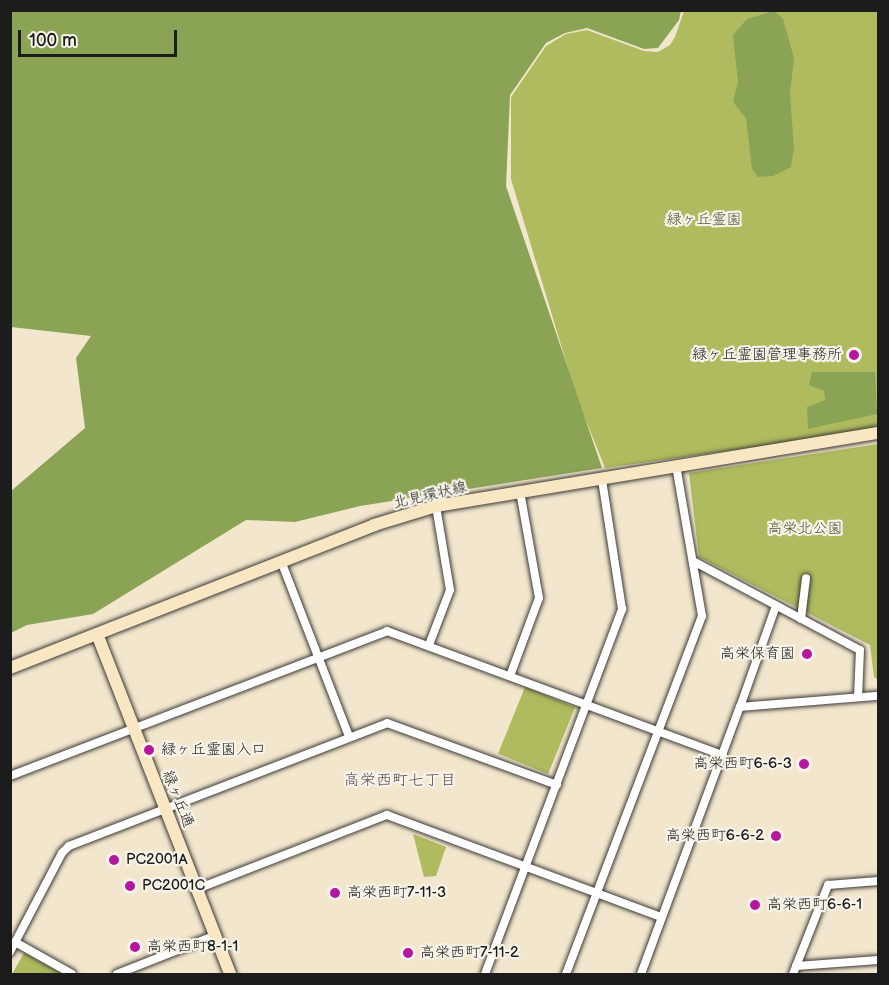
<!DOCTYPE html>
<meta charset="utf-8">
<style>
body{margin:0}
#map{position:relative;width:889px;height:985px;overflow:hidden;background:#f2e6cd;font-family:"Balsamiq Sans","Klee One",sans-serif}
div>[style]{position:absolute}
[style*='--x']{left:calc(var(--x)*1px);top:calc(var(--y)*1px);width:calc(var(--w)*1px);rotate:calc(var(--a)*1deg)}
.green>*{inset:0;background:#afbb5e;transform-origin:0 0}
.forest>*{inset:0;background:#8ba355}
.roads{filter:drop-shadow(0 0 2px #3c3a37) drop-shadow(0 0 2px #3c3a37)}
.street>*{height:8px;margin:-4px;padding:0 4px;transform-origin:4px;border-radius:4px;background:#fff}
.secondary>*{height:12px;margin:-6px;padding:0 6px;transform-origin:6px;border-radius:6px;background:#f9e7c3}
.dots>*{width:16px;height:16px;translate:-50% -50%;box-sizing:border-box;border:3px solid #f7f3e8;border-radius:50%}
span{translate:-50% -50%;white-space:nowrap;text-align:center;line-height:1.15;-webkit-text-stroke:4.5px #f7f3e8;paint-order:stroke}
.park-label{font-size:15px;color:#4f5433}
.poi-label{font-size:15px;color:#1c1c1c}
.right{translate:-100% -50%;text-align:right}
.left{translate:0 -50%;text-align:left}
.street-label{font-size:15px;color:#1c1c1c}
.neighbourhood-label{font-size:16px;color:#5c4e5a}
.frame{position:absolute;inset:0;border:12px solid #1c1c1c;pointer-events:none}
.scale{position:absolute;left:18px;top:30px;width:159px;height:27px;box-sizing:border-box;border:3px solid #1c1c1c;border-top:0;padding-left:8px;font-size:18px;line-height:21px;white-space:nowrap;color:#1c1c1c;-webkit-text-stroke:4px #f7f3e8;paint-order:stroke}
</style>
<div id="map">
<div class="green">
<div style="clip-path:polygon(684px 11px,878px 11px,878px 427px,805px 440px,605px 468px,577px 398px,511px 179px,511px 97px,546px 46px,566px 34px,587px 30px,644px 51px,658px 52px,670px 45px,675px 37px)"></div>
<div style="clip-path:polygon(878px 444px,878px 680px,874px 677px,870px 645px,699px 557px,689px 473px)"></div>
<div style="left:525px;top:687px;width:54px;height:72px;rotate:22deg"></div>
<div style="clip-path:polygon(413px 834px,446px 847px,436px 876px,424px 877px)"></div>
<div style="clip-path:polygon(24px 953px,62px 974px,12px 974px)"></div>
</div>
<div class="forest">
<div style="clip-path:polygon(11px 10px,681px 11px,679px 20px,658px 48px,644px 49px,587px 28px,565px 33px,546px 43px,510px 95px,506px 186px,602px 468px,360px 506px,295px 522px,246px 520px,93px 614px,27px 625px,11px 633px,11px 491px,85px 428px,76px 358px,91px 336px,11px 327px)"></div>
<div style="clip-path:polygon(774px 11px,783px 19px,794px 58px,790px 94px,794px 148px,791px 167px,773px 176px,758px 177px,752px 169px,746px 118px,733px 102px,738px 82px,733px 35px,747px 19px)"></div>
<div style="clip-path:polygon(812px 372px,875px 372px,877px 414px,808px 429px,807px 407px,825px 400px,824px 391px,809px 385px)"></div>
</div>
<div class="roads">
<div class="street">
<div style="--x:281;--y:561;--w:188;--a:68.8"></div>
<div style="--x:693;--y:561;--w:189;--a:28.1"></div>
<div style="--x:860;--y:650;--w:47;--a:92.4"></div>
<div style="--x:801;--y:619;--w:41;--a:-83"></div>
<div style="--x:429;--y:645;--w:59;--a:-69.1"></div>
<div style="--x:450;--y:590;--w:85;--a:-99.5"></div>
<div style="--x:510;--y:676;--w:83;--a:-69.6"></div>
<div style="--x:539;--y:598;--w:109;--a:-100.1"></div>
<div style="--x:740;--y:707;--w:107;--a:-70.4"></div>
<div style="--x:10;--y:776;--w:404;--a:-21"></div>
<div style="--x:387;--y:631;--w:358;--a:20.3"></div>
<div style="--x:197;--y:889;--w:204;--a:-21.3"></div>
<div style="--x:387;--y:815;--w:293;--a:20.4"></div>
<div style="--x:15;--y:942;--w:65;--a:29.3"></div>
<div style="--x:10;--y:952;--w:112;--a:-62.3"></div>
<div style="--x:62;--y:853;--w:10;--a:-45"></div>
<div style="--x:69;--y:846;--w:341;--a:-21.1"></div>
<div style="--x:387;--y:723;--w:181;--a:20"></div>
<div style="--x:796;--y:966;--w:82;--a:-4.2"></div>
<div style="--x:117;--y:974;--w:106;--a:-21.5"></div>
<div style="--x:485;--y:974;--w:390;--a:-69.4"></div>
<div style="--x:622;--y:609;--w:131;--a:-98.8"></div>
<div style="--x:566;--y:974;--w:383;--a:-69.2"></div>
<div style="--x:702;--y:616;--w:153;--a:-99.8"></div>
<div style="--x:641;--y:974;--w:285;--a:-69.7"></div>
<div style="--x:740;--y:707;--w:138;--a:-4.6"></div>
<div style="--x:793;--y:974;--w:96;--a:-68.5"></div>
<div style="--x:828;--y:885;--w:50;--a:-4.6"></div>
</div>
<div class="secondary">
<div style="--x:97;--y:634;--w:365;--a:68.6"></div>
<div style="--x:10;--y:668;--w:391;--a:-21.4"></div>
<div style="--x:374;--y:525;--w:65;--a:-17"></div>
<div style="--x:436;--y:506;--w:448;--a:-9.4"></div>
</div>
</div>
<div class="dots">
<div style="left:854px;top:355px;background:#b5179e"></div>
<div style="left:807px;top:654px;background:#b5179e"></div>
<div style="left:149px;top:750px;background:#b5179e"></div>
<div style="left:804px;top:764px;background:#b5179e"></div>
<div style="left:776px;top:836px;background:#b5179e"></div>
<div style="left:114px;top:860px;background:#b5179e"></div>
<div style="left:130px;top:886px;background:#b5179e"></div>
<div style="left:335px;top:893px;background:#b5179e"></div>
<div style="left:755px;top:905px;background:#b5179e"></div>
<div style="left:135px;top:947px;background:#b5179e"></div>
<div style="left:408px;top:953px;background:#b5179e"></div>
</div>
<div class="park-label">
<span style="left:704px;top:220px">緑ヶ丘霊園</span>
<span style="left:805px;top:529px">高栄北公園</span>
</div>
<div class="poi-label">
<span class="right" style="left:842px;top:355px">緑ヶ丘霊園管理事務所</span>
<span class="right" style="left:795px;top:654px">高栄保育園</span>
<span class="left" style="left:161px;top:750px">緑ヶ丘霊園入口</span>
<span class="right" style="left:792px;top:764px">高栄西町6-6-3</span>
<span class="right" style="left:764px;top:836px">高栄西町6-6-2</span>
<span class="left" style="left:126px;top:860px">PC2001A</span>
<span class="left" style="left:142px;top:886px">PC2001C</span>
<span class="left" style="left:347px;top:893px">高栄西町7-11-3</span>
<span class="left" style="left:767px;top:905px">高栄西町6-6-1</span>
<span class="left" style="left:147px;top:947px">高栄西町8-1-1</span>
<span class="left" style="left:420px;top:953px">高栄西町7-11-2</span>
</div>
<div class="street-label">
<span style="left:430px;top:495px;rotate:-13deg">北見環状線</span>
<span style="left:178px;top:799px;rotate:68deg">緑ヶ丘通</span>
</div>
<div class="neighbourhood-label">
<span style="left:400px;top:781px">高栄西町七丁目</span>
</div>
<div class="frame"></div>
<div class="scale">100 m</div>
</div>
